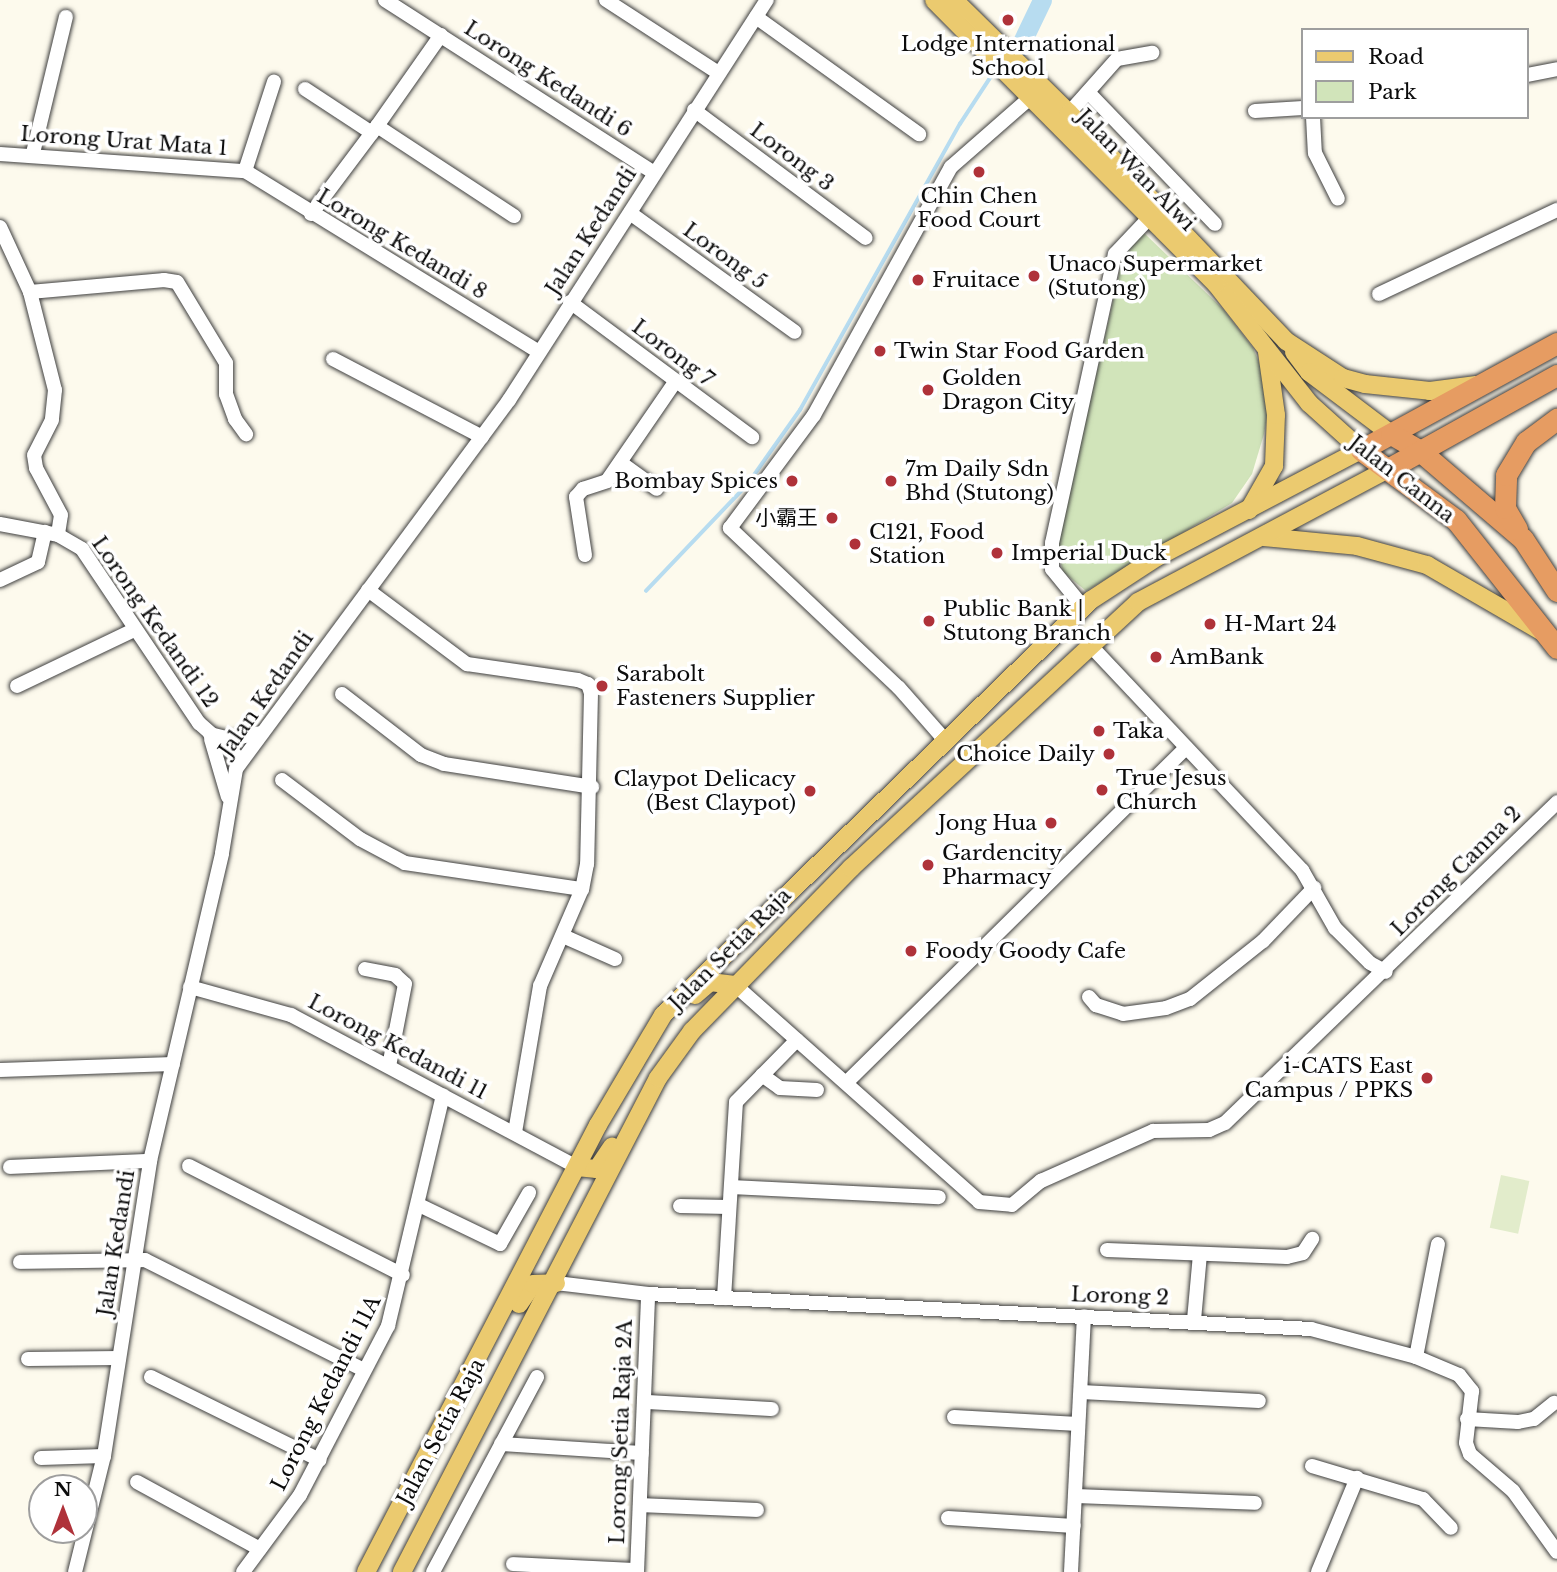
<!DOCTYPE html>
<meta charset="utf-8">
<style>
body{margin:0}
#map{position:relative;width:1557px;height:1572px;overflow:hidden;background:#fdfaed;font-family:"Libre Baskerville","Noto Sans SC",serif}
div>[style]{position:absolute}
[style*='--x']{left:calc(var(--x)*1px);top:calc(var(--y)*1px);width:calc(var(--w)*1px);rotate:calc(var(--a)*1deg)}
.green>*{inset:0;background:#d1e4ba}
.pitch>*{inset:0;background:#e2eccb;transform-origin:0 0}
.stream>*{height:3.5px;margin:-1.75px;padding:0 1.75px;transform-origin:1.75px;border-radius:1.75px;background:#b7dcf0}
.river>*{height:19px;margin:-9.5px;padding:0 9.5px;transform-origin:9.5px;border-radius:9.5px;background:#b7dcf0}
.roads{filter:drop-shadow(0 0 2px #3f3f3f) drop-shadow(0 0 2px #3f3f3f)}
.minor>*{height:14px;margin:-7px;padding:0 7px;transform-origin:7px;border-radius:7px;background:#fff}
.major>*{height:18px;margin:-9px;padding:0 9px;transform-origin:9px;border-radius:9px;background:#ebca6f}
.highway>*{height:21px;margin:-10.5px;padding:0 10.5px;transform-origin:10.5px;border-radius:10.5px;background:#e69c62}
.dots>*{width:19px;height:19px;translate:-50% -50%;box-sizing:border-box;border:4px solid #fff;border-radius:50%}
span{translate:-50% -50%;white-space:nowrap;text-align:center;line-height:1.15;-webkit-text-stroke:7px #fff;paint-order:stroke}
.poi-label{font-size:21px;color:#0c0c0c}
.left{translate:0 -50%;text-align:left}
.right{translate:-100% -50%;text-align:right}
.street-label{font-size:21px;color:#0c0c0c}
.legend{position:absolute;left:1301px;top:28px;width:228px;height:91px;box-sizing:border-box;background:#fff;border:2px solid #9e9e9e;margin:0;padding:9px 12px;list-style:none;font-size:21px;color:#0c0c0c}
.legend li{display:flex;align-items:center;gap:14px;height:35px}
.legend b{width:35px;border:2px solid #9e9e9e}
.north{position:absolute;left:28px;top:1474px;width:70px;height:70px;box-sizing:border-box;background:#fff;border:2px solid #9e9e9e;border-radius:50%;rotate:0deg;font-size:19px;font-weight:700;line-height:28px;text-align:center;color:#0c0c0c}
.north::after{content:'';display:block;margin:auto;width:24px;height:32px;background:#af323a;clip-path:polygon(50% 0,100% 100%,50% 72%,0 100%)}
</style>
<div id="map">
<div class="green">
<div style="clip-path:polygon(1142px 231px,1223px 309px,1253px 348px,1262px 370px,1268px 412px,1264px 434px,1252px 474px,1232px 503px,1086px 591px,1063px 572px,1057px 547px,1122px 261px)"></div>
</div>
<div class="pitch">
<div style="left:1501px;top:1175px;width:29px;height:54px;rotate:12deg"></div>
</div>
<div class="stream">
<div style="--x:646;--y:591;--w:146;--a:-46.4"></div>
<div style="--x:747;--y:485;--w:92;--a:-54.8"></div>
<div style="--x:800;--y:410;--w:328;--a:-60.8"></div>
<div style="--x:960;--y:124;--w:59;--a:-56.9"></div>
</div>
<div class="river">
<div style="--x:1019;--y:48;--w:53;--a:-64.4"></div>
</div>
<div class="roads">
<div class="minor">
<div style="--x:385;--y:0;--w:318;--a:32.7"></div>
<div style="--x:606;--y:0;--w:132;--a:33"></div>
<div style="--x:756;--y:17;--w:201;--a:35.7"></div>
<div style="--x:441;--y:35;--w:111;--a:125.1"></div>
<div style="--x:377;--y:126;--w:164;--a:33.3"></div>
<div style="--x:1527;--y:75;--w:31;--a:-11"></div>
<div style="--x:305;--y:89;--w:80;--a:33.3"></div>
<div style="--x:1088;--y:92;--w:183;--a:46.1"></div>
<div style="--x:694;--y:110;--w:214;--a:36.7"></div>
<div style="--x:1255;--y:111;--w:48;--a:-3.6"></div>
<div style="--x:1069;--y:113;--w:72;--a:-48.4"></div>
<div style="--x:1117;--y:59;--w:36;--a:-10"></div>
<div style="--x:1313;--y:117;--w:36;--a:87"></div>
<div style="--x:1315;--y:153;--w:51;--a:63.4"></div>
<div style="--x:33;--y:153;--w:140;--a:-76.4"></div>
<div style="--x:0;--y:154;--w:246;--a:4"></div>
<div style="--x:245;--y:171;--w:344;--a:31.6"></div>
<div style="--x:245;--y:171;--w:94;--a:-72"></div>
<div style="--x:630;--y:213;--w:203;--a:35.8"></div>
<div style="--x:311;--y:214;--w:110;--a:-53.1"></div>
<div style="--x:0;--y:227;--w:72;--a:65.2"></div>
<div style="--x:30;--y:292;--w:101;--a:75.7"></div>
<div style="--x:55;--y:390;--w:30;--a:96"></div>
<div style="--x:52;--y:420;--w:39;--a:117"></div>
<div style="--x:34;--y:455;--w:13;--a:81"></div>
<div style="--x:36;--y:468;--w:53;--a:62"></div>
<div style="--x:61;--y:515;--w:20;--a:99"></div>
<div style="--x:30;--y:292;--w:135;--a:-5.1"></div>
<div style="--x:164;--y:280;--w:13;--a:9"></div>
<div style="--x:177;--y:282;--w:95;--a:58.8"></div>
<div style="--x:226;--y:363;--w:31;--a:90"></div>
<div style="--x:226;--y:394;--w:27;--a:70"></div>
<div style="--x:235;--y:419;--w:19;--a:54"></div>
<div style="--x:1379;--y:294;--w:197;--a:-25.3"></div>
<div style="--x:570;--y:302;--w:227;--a:36.6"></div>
<div style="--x:333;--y:359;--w:168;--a:27.6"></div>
<div style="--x:621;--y:463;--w:44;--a:35.8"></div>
<div style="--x:0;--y:524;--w:59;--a:10.7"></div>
<div style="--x:58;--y:535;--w:28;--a:30"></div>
<div style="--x:82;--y:549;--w:210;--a:56.1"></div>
<div style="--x:199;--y:723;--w:56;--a:41.4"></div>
<div style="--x:585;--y:555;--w:59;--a:-98.8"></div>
<div style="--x:576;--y:497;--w:11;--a:-49"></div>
<div style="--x:583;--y:489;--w:25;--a:-18"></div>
<div style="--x:607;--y:481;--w:120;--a:-55.5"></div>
<div style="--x:0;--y:580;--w:42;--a:-25.3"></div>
<div style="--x:38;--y:562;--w:31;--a:-77"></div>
<div style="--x:368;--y:590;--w:124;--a:36.8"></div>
<div style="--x:467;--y:664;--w:112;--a:8.2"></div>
<div style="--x:578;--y:680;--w:11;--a:22"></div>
<div style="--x:588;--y:684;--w:9;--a:72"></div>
<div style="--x:591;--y:693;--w:171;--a:91.3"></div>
<div style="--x:587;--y:864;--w:25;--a:101"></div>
<div style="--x:582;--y:889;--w:106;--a:113.4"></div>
<div style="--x:540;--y:986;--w:148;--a:99.7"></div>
<div style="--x:1083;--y:607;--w:49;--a:-129.2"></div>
<div style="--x:1052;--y:569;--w:26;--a:-90"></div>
<div style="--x:1052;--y:543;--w:296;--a:-77.7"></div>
<div style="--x:1115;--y:254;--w:51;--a:-46.6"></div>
<div style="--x:1089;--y:644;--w:311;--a:46.7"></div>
<div style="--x:1302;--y:870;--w:67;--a:60.4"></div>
<div style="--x:1335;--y:928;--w:49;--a:45"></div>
<div style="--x:1370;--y:963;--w:18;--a:29"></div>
<div style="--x:17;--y:686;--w:130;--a:-25.6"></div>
<div style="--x:342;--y:694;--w:100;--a:37.7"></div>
<div style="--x:421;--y:755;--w:25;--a:21"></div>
<div style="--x:444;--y:764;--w:150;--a:8.8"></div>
<div style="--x:210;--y:734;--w:21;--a:14"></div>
<div style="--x:230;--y:739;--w:31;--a:-11"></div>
<div style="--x:211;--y:739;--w:60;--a:73.7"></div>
<div style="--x:944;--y:739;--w:68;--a:-131.4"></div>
<div style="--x:899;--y:688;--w:233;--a:-136.6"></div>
<div style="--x:730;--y:528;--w:141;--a:-53.4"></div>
<div style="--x:814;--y:415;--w:283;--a:-61.1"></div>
<div style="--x:951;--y:167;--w:108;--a:-41.2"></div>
<div style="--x:282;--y:780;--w:98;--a:37.1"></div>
<div style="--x:360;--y:839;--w:51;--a:28.1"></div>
<div style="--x:405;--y:863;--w:179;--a:8.4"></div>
<div style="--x:563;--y:936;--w:57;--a:23.9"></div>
<div style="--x:365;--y:969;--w:31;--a:11"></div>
<div style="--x:395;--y:975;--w:13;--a:42"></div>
<div style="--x:405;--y:984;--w:84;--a:101"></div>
<div style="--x:735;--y:985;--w:327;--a:41.6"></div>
<div style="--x:979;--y:1202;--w:33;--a:5"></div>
<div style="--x:1012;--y:1205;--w:38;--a:-40"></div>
<div style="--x:1041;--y:1181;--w:123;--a:-24.1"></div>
<div style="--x:1153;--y:1131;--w:56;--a:-1"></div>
<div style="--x:1209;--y:1130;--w:17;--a:-24"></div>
<div style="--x:1225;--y:1123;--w:462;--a:-44"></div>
<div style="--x:190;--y:987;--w:105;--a:15.5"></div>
<div style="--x:291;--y:1015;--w:324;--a:28"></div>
<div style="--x:1089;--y:997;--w:11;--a:49"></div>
<div style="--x:1096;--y:1005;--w:28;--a:18"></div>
<div style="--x:1123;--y:1014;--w:43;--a:-7.9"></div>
<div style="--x:1166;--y:1008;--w:26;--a:-21"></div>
<div style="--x:1190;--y:999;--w:93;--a:-38.5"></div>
<div style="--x:1263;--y:941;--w:74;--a:-46.1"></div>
<div style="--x:0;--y:1070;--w:173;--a:-2"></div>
<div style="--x:762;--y:1075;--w:22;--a:36"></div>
<div style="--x:780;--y:1088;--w:37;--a:3"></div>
<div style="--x:848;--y:1081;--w:474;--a:-44.6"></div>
<div style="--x:189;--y:1166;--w:240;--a:27"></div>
<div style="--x:10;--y:1167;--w:140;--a:-2.5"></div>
<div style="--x:731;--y:1187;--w:208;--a:2.8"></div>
<div style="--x:419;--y:1205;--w:90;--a:25.7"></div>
<div style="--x:500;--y:1244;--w:59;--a:-60.4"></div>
<div style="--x:680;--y:1206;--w:49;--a:1.2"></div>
<div style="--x:1107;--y:1250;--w:180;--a:2.2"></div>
<div style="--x:1287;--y:1257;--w:16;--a:-14"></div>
<div style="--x:1303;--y:1253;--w:17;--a:-57"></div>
<div style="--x:20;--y:1262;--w:125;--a:-0.9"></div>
<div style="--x:145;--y:1260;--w:245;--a:26.7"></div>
<div style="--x:556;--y:1283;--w:93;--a:6.8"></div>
<div style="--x:648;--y:1294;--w:664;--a:3.02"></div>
<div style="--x:1311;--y:1329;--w:109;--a:14.9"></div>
<div style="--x:1416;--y:1357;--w:47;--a:22.7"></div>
<div style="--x:1459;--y:1375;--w:21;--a:51"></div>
<div style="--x:1472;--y:1391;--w:52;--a:96.6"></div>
<div style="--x:1466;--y:1443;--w:12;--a:70"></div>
<div style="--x:1470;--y:1454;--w:57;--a:40.7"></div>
<div style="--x:1513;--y:1491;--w:75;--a:54.2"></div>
<div style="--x:724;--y:1298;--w:196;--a:-86.5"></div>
<div style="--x:736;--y:1102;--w:87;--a:-45.5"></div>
<div style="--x:1194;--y:1320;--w:66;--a:-84.8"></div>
<div style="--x:1416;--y:1357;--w:115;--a:-79"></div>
<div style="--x:28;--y:1359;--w:91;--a:-0.6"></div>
<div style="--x:151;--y:1377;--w:188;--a:26.2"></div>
<div style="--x:1081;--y:1392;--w:178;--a:2.9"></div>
<div style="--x:646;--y:1402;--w:126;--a:3.2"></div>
<div style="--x:954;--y:1417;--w:124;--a:3.2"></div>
<div style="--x:1467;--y:1419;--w:51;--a:3.4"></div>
<div style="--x:1518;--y:1422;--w:16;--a:-11"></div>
<div style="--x:1534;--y:1419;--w:26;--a:-39"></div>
<div style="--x:501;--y:1444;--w:141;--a:3.7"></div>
<div style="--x:41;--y:1458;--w:63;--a:-1.8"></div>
<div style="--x:1312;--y:1466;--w:116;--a:16.6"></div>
<div style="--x:1423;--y:1499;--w:40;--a:46"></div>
<div style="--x:137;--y:1482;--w:140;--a:28.6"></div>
<div style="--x:1076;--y:1496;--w:179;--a:2.2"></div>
<div style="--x:640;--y:1505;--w:117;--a:2.4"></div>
<div style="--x:948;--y:1518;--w:126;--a:3.6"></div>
<div style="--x:513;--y:1564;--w:124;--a:2.8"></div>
<div style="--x:75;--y:1572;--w:120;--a:-76"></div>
<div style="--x:104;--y:1456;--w:299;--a:-81.1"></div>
<div style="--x:150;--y:1161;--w:316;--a:-76.8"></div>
<div style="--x:222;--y:853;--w:85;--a:-80.5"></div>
<div style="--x:236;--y:769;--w:459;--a:-53.5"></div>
<div style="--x:509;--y:400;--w:476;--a:-57.2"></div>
<div style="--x:243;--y:1572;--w:96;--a:-53.5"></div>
<div style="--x:300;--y:1495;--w:191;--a:-62.5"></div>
<div style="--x:388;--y:1326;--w:237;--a:-76.6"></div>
<div style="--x:433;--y:1572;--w:221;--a:-61.9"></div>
<div style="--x:637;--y:1572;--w:278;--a:-87.7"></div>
<div style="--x:1071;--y:1572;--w:256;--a:-87.1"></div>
<div style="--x:1318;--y:1572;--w:102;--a:-67.5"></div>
</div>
<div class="major">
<div style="--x:954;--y:0;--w:161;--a:44.5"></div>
<div style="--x:1069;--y:113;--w:315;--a:46.4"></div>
<div style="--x:1286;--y:341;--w:68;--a:33"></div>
<div style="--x:1343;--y:378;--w:23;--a:15"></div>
<div style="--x:1365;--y:384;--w:65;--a:6.1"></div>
<div style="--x:1430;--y:391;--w:45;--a:-7.6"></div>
<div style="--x:1294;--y:352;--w:25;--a:53"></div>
<div style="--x:1309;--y:372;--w:103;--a:37.1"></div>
<div style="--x:1249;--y:510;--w:51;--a:-60.4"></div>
<div style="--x:1274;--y:466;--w:51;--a:-87.8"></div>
<div style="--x:1276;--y:415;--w:64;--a:-98.1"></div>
<div style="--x:1264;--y:537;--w:93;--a:5.5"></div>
<div style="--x:1357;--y:546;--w:73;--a:15.2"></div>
<div style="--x:1427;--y:565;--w:132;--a:30.1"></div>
<div style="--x:695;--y:995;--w:20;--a:-41"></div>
<div style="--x:710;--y:982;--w:25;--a:7"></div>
<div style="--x:577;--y:1167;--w:20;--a:6"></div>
<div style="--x:597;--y:1169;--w:27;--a:-56"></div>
<div style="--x:519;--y:1304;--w:24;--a:-55"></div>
<div style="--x:533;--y:1284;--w:23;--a:-2"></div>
<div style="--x:366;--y:1572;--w:504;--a:-62.57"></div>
<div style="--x:598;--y:1125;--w:128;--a:-59.4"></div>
<div style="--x:663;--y:1015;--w:596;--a:-44.12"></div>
<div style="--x:1091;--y:600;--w:79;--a:-33.1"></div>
<div style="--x:1157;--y:557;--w:230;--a:-27.7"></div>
<div style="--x:1361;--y:450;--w:70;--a:-137.9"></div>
<div style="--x:1309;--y:403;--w:151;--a:-128"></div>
<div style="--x:1216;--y:284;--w:400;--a:-134.8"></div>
<div style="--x:402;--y:1572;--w:556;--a:-62.61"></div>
<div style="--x:658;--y:1078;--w:58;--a:-54.1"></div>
<div style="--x:692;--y:1031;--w:228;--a:-45.7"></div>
<div style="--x:851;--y:868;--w:391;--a:-42.8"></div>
<div style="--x:1138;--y:602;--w:283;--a:-28"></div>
</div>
<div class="highway">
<div style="--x:1557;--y:343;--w:223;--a:151.4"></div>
<div style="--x:1361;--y:450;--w:118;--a:36.4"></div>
<div style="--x:1456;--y:520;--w:163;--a:51.7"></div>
<div style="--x:1391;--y:434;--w:34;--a:30"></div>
<div style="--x:1420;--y:451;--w:135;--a:40.5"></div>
<div style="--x:1523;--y:539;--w:62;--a:56.8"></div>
<div style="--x:1388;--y:469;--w:193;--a:-29.1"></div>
<div style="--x:1517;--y:529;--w:24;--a:-120"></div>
<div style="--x:1505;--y:508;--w:33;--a:-88"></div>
<div style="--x:1506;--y:475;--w:39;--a:-59"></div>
<div style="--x:1526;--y:442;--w:39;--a:-37"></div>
</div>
</div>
<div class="dots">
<div style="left:1008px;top:20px;background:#af323a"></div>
<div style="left:979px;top:172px;background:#af323a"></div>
<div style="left:1034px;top:276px;background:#af323a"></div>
<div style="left:918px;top:280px;background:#af323a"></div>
<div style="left:880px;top:351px;background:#af323a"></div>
<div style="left:928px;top:390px;background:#af323a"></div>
<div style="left:792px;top:481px;background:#af323a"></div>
<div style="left:891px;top:481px;background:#af323a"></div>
<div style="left:832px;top:518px;background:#af323a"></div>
<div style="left:855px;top:544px;background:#af323a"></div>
<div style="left:997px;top:553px;background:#af323a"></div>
<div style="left:929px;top:621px;background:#af323a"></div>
<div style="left:1210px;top:624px;background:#af323a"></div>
<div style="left:1156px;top:657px;background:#af323a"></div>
<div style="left:602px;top:686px;background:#af323a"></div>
<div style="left:1099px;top:731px;background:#af323a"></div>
<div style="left:1109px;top:754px;background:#af323a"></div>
<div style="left:1102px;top:790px;background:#af323a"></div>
<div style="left:810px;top:791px;background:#af323a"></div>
<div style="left:1051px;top:823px;background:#af323a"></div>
<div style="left:928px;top:865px;background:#af323a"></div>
<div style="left:911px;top:951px;background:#af323a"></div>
<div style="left:1427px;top:1078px;background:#af323a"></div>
</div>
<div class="poi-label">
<span style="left:1008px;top:56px">Lodge International<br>School</span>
<span style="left:979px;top:208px">Chin Chen<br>Food Court</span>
<span class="left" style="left:1048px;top:276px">Unaco Supermarket<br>(Stutong)</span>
<span class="left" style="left:932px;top:280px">Fruitace</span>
<span class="left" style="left:894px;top:351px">Twin Star Food Garden</span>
<span class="left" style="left:942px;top:390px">Golden<br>Dragon City</span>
<span class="left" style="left:905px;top:481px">7m Daily Sdn<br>Bhd (Stutong)</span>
<span class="right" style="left:778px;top:481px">Bombay Spices</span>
<span class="right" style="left:818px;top:518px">小霸王</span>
<span class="left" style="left:869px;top:544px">C121, Food<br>Station</span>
<span class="left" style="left:1011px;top:553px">Imperial Duck</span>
<span class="left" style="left:943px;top:621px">Public Bank |<br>Stutong Branch</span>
<span class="left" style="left:1224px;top:624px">H-Mart 24</span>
<span class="left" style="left:1170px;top:657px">AmBank</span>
<span class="left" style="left:616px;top:686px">Sarabolt<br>Fasteners Supplier</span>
<span class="left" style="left:1113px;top:731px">Taka</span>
<span class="right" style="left:1095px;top:754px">Choice Daily</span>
<span class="left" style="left:1116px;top:790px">True Jesus<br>Church</span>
<span class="right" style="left:796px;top:791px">Claypot Delicacy<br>(Best Claypot)</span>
<span class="right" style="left:1037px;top:823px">Jong Hua</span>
<span class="left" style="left:942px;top:865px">Gardencity<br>Pharmacy</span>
<span class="left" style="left:925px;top:951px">Foody Goody Cafe</span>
<span class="right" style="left:1413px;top:1078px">i-CATS East<br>Campus / PPKS</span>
</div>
<div class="street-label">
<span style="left:548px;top:79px;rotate:33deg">Lorong Kedandi 6</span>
<span style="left:124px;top:141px;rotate:4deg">Lorong Urat Mata 1</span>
<span style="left:792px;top:157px;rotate:37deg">Lorong 3</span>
<span style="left:1136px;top:170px;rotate:46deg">Jalan Wan Alwi</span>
<span style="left:591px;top:231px;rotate:-57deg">Jalan Kedandi</span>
<span style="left:402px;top:244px;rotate:31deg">Lorong Kedandi 8</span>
<span style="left:725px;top:256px;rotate:36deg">Lorong 5</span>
<span style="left:673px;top:353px;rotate:37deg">Lorong 7</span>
<span style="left:1402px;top:479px;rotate:38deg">Jalan Canna</span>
<span style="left:155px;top:622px;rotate:55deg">Lorong Kedandi 12</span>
<span style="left:266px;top:694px;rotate:-55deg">Jalan Kedandi</span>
<span style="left:1456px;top:871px;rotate:-45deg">Lorong Canna 2</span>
<span style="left:730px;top:949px;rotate:-45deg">Jalan Setia Raja</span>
<span style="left:398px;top:1047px;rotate:28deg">Lorong Kedandi 11</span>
<span style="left:116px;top:1243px;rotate:-81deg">Jalan Kedandi</span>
<span style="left:1120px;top:1296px;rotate:2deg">Lorong 2</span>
<span style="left:326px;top:1393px;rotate:-63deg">Lorong Kedandi 11A</span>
<span style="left:441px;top:1432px;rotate:-62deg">Jalan Setia Raja</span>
<span style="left:621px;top:1432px;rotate:-88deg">Lorong Setia Raja 2A</span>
</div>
<ul class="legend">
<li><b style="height:9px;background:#ebca6f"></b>Road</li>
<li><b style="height:19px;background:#d1e4ba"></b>Park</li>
</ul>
<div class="north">N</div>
</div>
